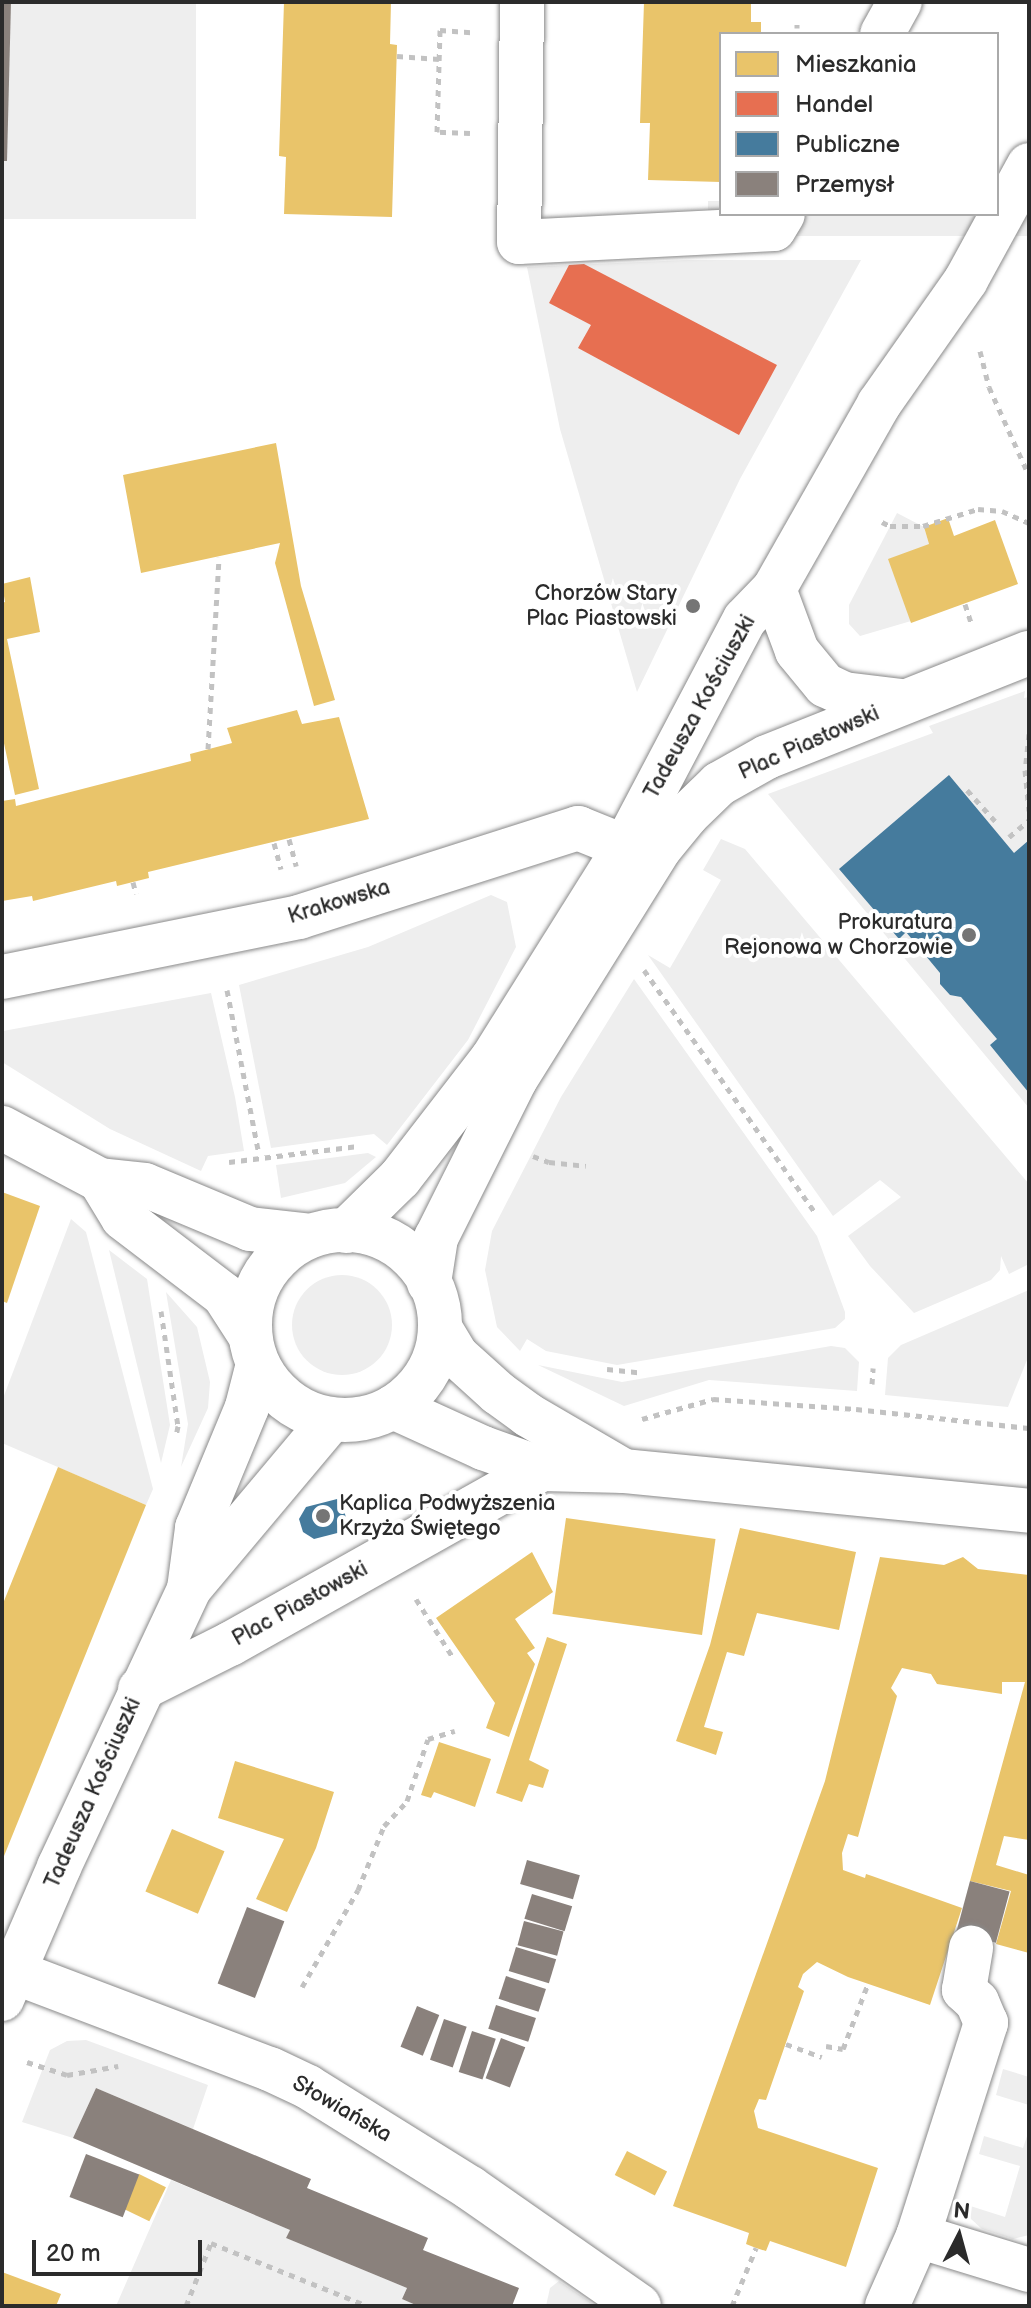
<!DOCTYPE html>
<meta charset="utf-8">
<style>
body{margin:0}
#map{position:relative;width:1031px;height:2308px;overflow:hidden;background:#fff;font-family:"Balsamiq Sans",sans-serif}
div>[style]{position:absolute}
[style*='--x']{left:calc(var(--x)*1px);top:calc(var(--y)*1px);width:calc(var(--w)*1px);rotate:calc(var(--a)*1deg)}
.built>*{inset:0;background:#eee;transform-origin:0 0}
.round{border-radius:50%}
.homes>*{inset:0;background:#e9c46a;transform-origin:0 0}
.shops>*{inset:0;background:#e76f51}
.public>*{inset:0;background:#457b9d}
.industry>*{inset:0;background:#8a817c;transform-origin:0 0}
.path>*{height:5px;margin-top:-2.5px;transform-origin:0;background:repeating-linear-gradient(90deg,#c2c2c2 0 6px,transparent 0 12px)}
.roads{filter:drop-shadow(0 0 2px #8a8a8a) drop-shadow(0 0 2px #8a8a8a)}
.minor>*{height:44px;margin:-22px;padding:0 22px;transform-origin:22px;border-radius:22px;background:#fff}
.tertiary>*{height:44px;margin:-22px;padding:0 22px;transform-origin:22px;border-radius:22px;background:#fff}
.tertiary>.ring{margin:-22px;padding:0;box-sizing:content-box;background:none;border:44px solid #fff;border-radius:50%}
.dots>*{width:22px;height:22px;translate:-50% -50%;box-sizing:border-box;border:4px solid #fff;border-radius:50%}
span{translate:-50% -50%;white-space:nowrap;text-align:center;line-height:1.15;-webkit-text-stroke:8px #fff;paint-order:stroke}
.poi-label{font-size:22px;color:#2b2b2b}
.right{translate:-100% -50%;text-align:right}
.left{translate:0 -50%;text-align:left}
.street-label{font-size:22px;color:#2b2b2b}
.frame{position:absolute;inset:0;border:4px solid #2b2b2b;pointer-events:none}
.legend{position:absolute;left:719px;top:32px;width:280px;height:184px;box-sizing:border-box;background:#fff;border:2px solid #aaa;margin:0;padding:10px 14px;list-style:none;font-size:24px;color:#2b2b2b}
.legend li{display:flex;align-items:center;gap:16px;height:40px}
.legend b{width:40px;border:2px solid #aaa}
.north{position:absolute;left:919px;top:2196px;width:80px;height:80px;-webkit-text-stroke:6px #fff;paint-order:stroke;rotate:6deg;font-size:22px;font-weight:700;line-height:32px;text-align:center;color:#2b2b2b}
.north::after{content:'';display:block;margin:auto;width:28px;height:36px;background:#2b2b2b;clip-path:polygon(50% 0,100% 100%,50% 72%,0 100%)}
.scale{position:absolute;left:32px;top:2240px;width:170px;height:36px;box-sizing:border-box;border:4px solid #2b2b2b;border-top:0;padding-left:10px;font-size:24px;line-height:28px;white-space:nowrap;color:#2b2b2b;-webkit-text-stroke:6px #fff;paint-order:stroke}
</style>
<div id="map">
<div class="built">
<div style="left:2px;top:2px;width:194px;height:217px"></div>
<div style="left:1029px;top:201px;width:35px;height:321px;rotate:90deg"></div>
<div style="clip-path:polygon(686px 260px,861px 260px,740px 479px,637px 692px,560px 429px,527px 267px)"></div>
<div style="clip-path:polygon(897px 513px,924px 527px,929px 544px,911px 621px,860px 636px,849px 624px,849px 605px)"></div>
<div style="clip-path:polygon(1025px 691px,1024px 698px,1029px 697px,1029px 1108px,768px 794px,933px 733px,929px 726px)"></div>
<div style="clip-path:polygon(721px 839px,745px 849px,1029px 1184px,1029px 1264px,1009px 1274px,1001px 1256px,1000px 1270px,991px 1280px,914px 1313px,870px 1266px,848px 1236px,901px 1197px,880px 1180px,833px 1216px,648px 955px,670px 968px,721px 880px,703px 870px)"></div>
<div style="clip-path:polygon(491px 895px,507px 902px,516px 947px,468px 1040px,387px 1145px,374px 1134px,271px 1148px,239px 985px,368px 947px)"></div>
<div style="clip-path:polygon(634px 979px,817px 1236px,845px 1312px,845px 1319px,835px 1328px,617px 1365px,546px 1351px,527px 1339px,520px 1351px,497px 1327px,485px 1270px,492px 1231px,561px 1097px)"></div>
<div style="clip-path:polygon(211px 993px,235px 1097px,244px 1151px,208px 1156px,201px 1171px,110px 1129px,2px 1062px,3px 1031px)"></div>
<div style="clip-path:polygon(368px 1153px,376px 1157px,345px 1183px,281px 1198px,276px 1165px)"></div>
<div style="clip-path:polygon(71px 1219px,86px 1232px,153px 1489px,146px 1505px,2px 1443px,2px 1401px)"></div>
<div style="clip-path:polygon(109px 1250px,147px 1279px,170px 1425px,161px 1463px)"></div>
<div class="round" style="left:292px;top:1275px;width:100px;height:100px"></div>
<div style="clip-path:polygon(1029px 1290px,1029px 1355px,1008px 1407px,885px 1395px,888px 1358px,901px 1345px)"></div>
<div style="clip-path:polygon(166px 1292px,197px 1327px,210px 1382px,208px 1408px,181px 1467px,188px 1424px)"></div>
<div style="clip-path:polygon(831px 1346px,845px 1348px,859px 1362px,857px 1391px,709px 1380px,624px 1406px,538px 1365px,622px 1382px)"></div>
<div style="clip-path:polygon(86px 2040px,208px 2085px,193px 2129px,96px 2088px,73px 2138px,22px 2122px,50px 2050px,67px 2041px)"></div>
<div style="clip-path:polygon(1003px 2069px,1029px 2077px,1029px 2105px,996px 2095px)"></div>
<div style="clip-path:polygon(1029px 2130px,1029px 2235px,1013px 2239px,982px 2229px,971px 2219px,964px 2204px,1005px 2217px,1020px 2166px,979px 2154px,984px 2136px,1023px 2148px)"></div>
<div style="clip-path:polygon(171px 2180px,290px 2230px,286px 2238px,407px 2288px,402px 2299px,418px 2306px,116px 2306px)"></div>
<div style="clip-path:polygon(559px 2281px,596px 2306px,546px 2306px,550px 2288px)"></div>
</div>
<div class="homes">
<div style="clip-path:polygon(284px 2px,391px 2px,390px 44px,397px 45px,392px 217px,284px 214px,286px 157px,279px 156px)"></div>
<div style="clip-path:polygon(644px 2px,751px 2px,751px 22px,761px 22px,761px 34px,721px 34px,721px 182px,648px 180px,650px 123px,640px 123px)"></div>
<div style="clip-path:polygon(276px 443px,301px 586px,335px 700px,314px 706px,275px 563px,280px 543px,141px 573px,123px 475px)"></div>
<div style="clip-path:polygon(948px 518px,954px 536px,995px 520px,1018px 584px,911px 623px,888px 559px,929px 544px,924px 527px)"></div>
<div style="clip-path:polygon(30px 577px,40px 632px,7px 639px,39px 789px,15px 795px,2px 734px,2px 603px,5px 602px,2px 584px)"></div>
<div style="clip-path:polygon(297px 710px,302px 724px,339px 717px,369px 819px,148px 872px,149px 878px,117px 886px,116px 881px,33px 901px,32px 896px,2px 901px,2px 801px,15px 799px,16px 806px,191px 761px,190px 754px,232px 743px,227px 728px)"></div>
<div style="clip-path:polygon(2px 1192px,40px 1206px,7px 1303px,2px 1301px)"></div>
<div style="clip-path:polygon(58px 1467px,146px 1505px,2px 1861px,2px 1606px)"></div>
<div style="left:566px;top:1518px;width:151px;height:97px;rotate:8deg"></div>
<div style="clip-path:polygon(740px 1528px,856px 1552px,839px 1630px,757px 1613px,744px 1656px,727px 1652px,704px 1727px,723px 1732px,716px 1755px,676px 1741px,710px 1645px)"></div>
<div style="clip-path:polygon(532px 1552px,553px 1592px,515px 1619px,535px 1648px,527px 1653px,535px 1664px,509px 1737px,486px 1728px,495px 1703px,436px 1618px)"></div>
<div style="clip-path:polygon(880px 1557px,944px 1565px,963px 1557px,978px 1569px,1029px 1575px,1029px 1840px,1004px 1836px,996px 1865px,1029px 1875px,1029px 1953px,996px 1944px,1011px 1891px,970px 1881px,1025px 1682px,1002px 1682px,1002px 1694px,937px 1684px,931px 1674px,902px 1668px,891px 1688px,897px 1696px,858px 1837px,848px 1834px,842px 1853px,843px 1870px,865px 1878px,866px 1874px,872px 1876px,962px 1908px,930px 2005px,848px 1977px,817px 1962px,803px 1974px,798px 1987px,804px 1991px,766px 2100px,759px 2099px,754px 2111px,758px 2128px,878px 2168px,846px 2267px,770px 2241px,766px 2251px,756px 2248px,746px 2244px,749px 2233px,673px 2206px,825px 1781px)"></div>
<div style="clip-path:polygon(547px 1637px,567px 1644px,529px 1760px,549px 1770px,543px 1788px,529px 1784px,522px 1802px,496px 1793px)"></div>
<div style="clip-path:polygon(439px 1742px,491px 1759px,475px 1807px,434px 1792px,431px 1798px,421px 1795px)"></div>
<div style="clip-path:polygon(235px 1761px,334px 1792px,316px 1848px,287px 1912px,256px 1899px,284px 1839px,218px 1818px)"></div>
<div style="left:172px;top:1829px;width:57px;height:68px;rotate:23deg"></div>
<div style="left:627px;top:2151px;width:45px;height:27px;rotate:27deg"></div>
<div style="left:139px;top:2174px;width:30px;height:38px;rotate:26deg"></div>
<div style="clip-path:polygon(2px 2272px,61px 2294px,56px 2306px,2px 2306px)"></div>
</div>
<div class="shops">
<div style="clip-path:polygon(584px 264px,777px 365px,739px 435px,578px 348px,591px 325px,549px 303px,569px 265px)"></div>
</div>
<div class="public">
<div style="clip-path:polygon(949px 775px,1014px 853px,1029px 840px,1029px 1093px,990px 1045px,997px 1039px,961px 997px,950px 995px,940px 984px,940px 973px,906px 932px,899px 939px,839px 869px)"></div>
<div style="clip-path:polygon(341px 1498px,349px 1530px,314px 1539px,303px 1532px,299px 1519px,306px 1507px)"></div>
</div>
<div class="industry">
<div style="clip-path:polygon(2px 2px,11px 2px,7px 161px,2px 161px)"></div>
<div style="left:527px;top:1860px;width:55px;height:25px;rotate:16deg"></div>
<div style="left:970px;top:1881px;width:41px;height:53px;rotate:15deg"></div>
<div style="left:532px;top:1894px;width:42px;height:26px;rotate:17deg"></div>
<div style="left:247px;top:1907px;width:40px;height:82px;rotate:21deg"></div>
<div style="left:524px;top:1921px;width:41px;height:25px;rotate:15deg"></div>
<div style="left:516px;top:1947px;width:42px;height:25px;rotate:17deg"></div>
<div style="left:506px;top:1976px;width:42px;height:24px;rotate:18deg"></div>
<div style="left:496px;top:2005px;width:42px;height:25px;rotate:18deg"></div>
<div style="left:417px;top:2006px;width:24px;height:44px;rotate:22deg"></div>
<div style="left:444px;top:2019px;width:24px;height:43px;rotate:19deg"></div>
<div style="left:472px;top:2031px;width:25px;height:43px;rotate:18deg"></div>
<div style="left:501px;top:2038px;width:26px;height:43px;rotate:21deg"></div>
<div style="clip-path:polygon(96px 2088px,311px 2179px,307px 2188px,428px 2238px,423px 2250px,519px 2288px,512px 2306px,418px 2306px,402px 2299px,407px 2288px,286px 2238px,290px 2230px,73px 2138px)"></div>
<div style="left:86px;top:2154px;width:57px;height:46px;rotate:21deg"></div>
</div>
<div class="path">
<div style="--x:797;--y:24;--w:4;--a:90"></div>
<div style="--x:397;--y:56;--w:42;--a:4.1"></div>
<div style="--x:470;--y:133;--w:33;--a:-178"></div>
<div style="--x:437;--y:132;--w:102;--a:-88.3"></div>
<div style="--x:440;--y:30;--w:31;--a:4"></div>
<div style="--x:980;--y:351;--w:37;--a:76"></div>
<div style="--x:989;--y:387;--w:90;--a:65.7"></div>
<div style="--x:882;--y:522;--w:9;--a:27"></div>
<div style="--x:890;--y:526;--w:33;--a:0"></div>
<div style="--x:923;--y:526;--w:58;--a:-17.2"></div>
<div style="--x:978;--y:509;--w:24;--a:5"></div>
<div style="--x:1002;--y:511;--w:30;--a:24"></div>
<div style="--x:965;--y:604;--w:19;--a:72"></div>
<div style="--x:1029;--y:734;--w:36;--a:96"></div>
<div style="--x:1025;--y:770;--w:41;--a:84.4"></div>
<div style="--x:208;--y:749;--w:192;--a:-86.7"></div>
<div style="--x:967;--y:790;--w:42;--a:47.9"></div>
<div style="--x:1009;--y:837;--w:26;--a:-40"></div>
<div style="--x:289;--y:839;--w:28;--a:75"></div>
<div style="--x:274;--y:843;--w:27;--a:75"></div>
<div style="--x:133;--y:882;--w:12;--a:76"></div>
<div style="--x:644;--y:970;--w:299;--a:54.8"></div>
<div style="--x:227;--y:990;--w:163;--a:79"></div>
<div style="--x:533;--y:1156;--w:17;--a:21"></div>
<div style="--x:549;--y:1162;--w:37;--a:6"></div>
<div style="--x:229;--y:1162;--w:130;--a:-7.1"></div>
<div style="--x:161;--y:1311;--w:116;--a:81.6"></div>
<div style="--x:178;--y:1426;--w:10;--a:101"></div>
<div style="--x:607;--y:1369;--w:31;--a:6"></div>
<div style="--x:872;--y:1384;--w:16;--a:-86"></div>
<div style="--x:642;--y:1419;--w:74;--a:-15.7"></div>
<div style="--x:713;--y:1399;--w:143;--a:4"></div>
<div style="--x:856;--y:1409;--w:174;--a:6.3"></div>
<div style="--x:416;--y:1599;--w:71;--a:57.7"></div>
<div style="--x:302;--y:1987;--w:112;--a:-60"></div>
<div style="--x:358;--y:1890;--w:69;--a:-67.9"></div>
<div style="--x:384;--y:1826;--w:34;--a:-47"></div>
<div style="--x:407;--y:1801;--w:65;--a:-71.3"></div>
<div style="--x:428;--y:1739;--w:28;--a:-17"></div>
<div style="--x:786;--y:2044;--w:38;--a:20"></div>
<div style="--x:826;--y:2046;--w:17;--a:10"></div>
<div style="--x:843;--y:2049;--w:70;--a:-69"></div>
<div style="--x:27;--y:2062;--w:42;--a:18"></div>
<div style="--x:67;--y:2075;--w:52;--a:-10"></div>
<div style="--x:186;--y:2306;--w:68;--a:-68.4"></div>
<div style="--x:211;--y:2243;--w:169;--a:21.9"></div>
<div style="--x:732;--y:2306;--w:63;--a:-67.5"></div>
</div>
<div class="roads">
<div class="minor">
<div style="--x:522;--y:2;--w:240;--a:90.7"></div>
<div style="--x:519;--y:242;--w:255;--a:-2.9"></div>
<div style="--x:774;--y:229;--w:17;--a:-59"></div>
<div style="--x:882;--y:34;--w:37;--a:-61"></div>
<div style="--x:2;--y:977;--w:303;--a:-11.4"></div>
<div style="--x:299;--y:917;--w:293;--a:-17.7"></div>
<div style="--x:578;--y:828;--w:38;--a:22"></div>
<div style="--x:613;--y:842;--w:13;--a:48"></div>
<div style="--x:622;--y:852;--w:17;--a:57"></div>
<div style="--x:631;--y:866;--w:22;--a:85"></div>
<div style="--x:2;--y:1128;--w:111;--a:28"></div>
<div style="--x:100;--y:1180;--w:45;--a:6.3"></div>
<div style="--x:145;--y:1185;--w:114;--a:22.7"></div>
<div style="--x:250;--y:1229;--w:61;--a:6.5"></div>
<div style="--x:100;--y:1180;--w:44;--a:58.8"></div>
<div style="--x:123;--y:1218;--w:127;--a:37.3"></div>
<div style="--x:224;--y:1295;--w:46;--a:57.3"></div>
<div style="--x:140;--y:1689;--w:101;--a:-26.6"></div>
<div style="--x:230;--y:1644;--w:358;--a:-29.3"></div>
<div style="--x:14;--y:1972;--w:274;--a:20.8"></div>
<div style="--x:270;--y:2069;--w:42;--a:25.3"></div>
<div style="--x:308;--y:2087;--w:191;--a:31.9"></div>
<div style="--x:470;--y:2188;--w:206;--a:34.9"></div>
<div style="--x:918;--y:2236;--w:116;--a:17"></div>
<div style="--x:887;--y:2306;--w:77;--a:-66.1"></div>
<div style="--x:918;--y:2236;--w:224;--a:-72.3"></div>
<div style="--x:986;--y:2023;--w:23;--a:-113"></div>
<div style="--x:977;--y:2002;--w:18;--a:-137"></div>
<div style="--x:964;--y:1990;--w:43;--a:-80.5"></div>
</div>
<div class="tertiary">
<div style="--x:774;--y:589;--w:66;--a:69.6"></div>
<div style="--x:797;--y:651;--w:44;--a:50.5"></div>
<div style="--x:825;--y:685;--w:21;--a:25"></div>
<div style="--x:844;--y:694;--w:58;--a:6.9"></div>
<div class="ring" style="left:250px;top:1230px;width:146px;height:146px"></div>
<div style="--x:346;--y:1231;--w:76;--a:-44.5"></div>
<div style="--x:400;--y:1178;--w:150;--a:-52.3"></div>
<div style="--x:492;--y:1059;--w:244;--a:-57.9"></div>
<div style="--x:622;--y:852;--w:263;--a:-62.2"></div>
<div style="--x:745;--y:619;--w:42;--a:-46"></div>
<div style="--x:774;--y:589;--w:213;--a:-60.4"></div>
<div style="--x:879;--y:404;--w:151;--a:-54.9"></div>
<div style="--x:966;--y:280;--w:131;--a:-61.3"></div>
<div style="--x:429;--y:1283;--w:46;--a:-81.2"></div>
<div style="--x:436;--y:1238;--w:177;--a:-63.4"></div>
<div style="--x:515;--y:1080;--w:274;--a:-58"></div>
<div style="--x:660;--y:848;--w:43;--a:-50.7"></div>
<div style="--x:687;--y:815;--w:45;--a:-44.1"></div>
<div style="--x:719;--y:784;--w:55;--a:-29.4"></div>
<div style="--x:767;--y:757;--w:282;--a:-21.7"></div>
<div style="--x:440;--y:1328;--w:33;--a:59"></div>
<div style="--x:457;--y:1356;--w:55;--a:42.1"></div>
<div style="--x:498;--y:1393;--w:37;--a:36"></div>
<div style="--x:528;--y:1415;--w:111;--a:30.3"></div>
<div style="--x:393;--y:1407;--w:99;--a:24.5"></div>
<div style="--x:483;--y:1448;--w:63;--a:19.6"></div>
<div style="--x:542;--y:1469;--w:82;--a:1.4"></div>
<div style="--x:624;--y:1471;--w:407;--a:5.6"></div>
<div style="--x:189;--y:1589;--w:62;--a:-82.5"></div>
<div style="--x:197;--y:1528;--w:131;--a:-67.5"></div>
<div style="--x:247;--y:1407;--w:44;--a:-75.7"></div>
<div style="--x:2;--y:1999;--w:144;--a:-66.6"></div>
<div style="--x:59;--y:1867;--w:307;--a:-64.9"></div>
<div style="--x:189;--y:1589;--w:221;--a:-50"></div>
</div>
</div>
<div class="dots">
<div style="left:693px;top:606px;background:#757575"></div>
<div style="left:969px;top:935px;background:#757575"></div>
<div style="left:323px;top:1516px;background:#757575"></div>
</div>
<div class="poi-label">
<span class="right" style="left:677px;top:606px">Chorzów Stary<br>Plac Piastowski</span>
<span class="right" style="left:953px;top:935px">Prokuratura<br>Rejonowa w Chorzowie</span>
<span class="left" style="left:339px;top:1516px">Kaplica Podwyższenia<br>Krzyża Świętego</span>
</div>
<div class="street-label">
<span style="left:700px;top:707px;rotate:-61deg">Tadeusza Kościuszki</span>
<span style="left:809px;top:743px;rotate:-24deg">Plac Piastowski</span>
<span style="left:339px;top:902px;rotate:-17deg">Krakowska</span>
<span style="left:300px;top:1604px;rotate:-29deg">Plac Piastowski</span>
<span style="left:93px;top:1793px;rotate:-66deg">Tadeusza Kościuszki</span>
<span style="left:342px;top:2109px;rotate:30deg">Słowiańska</span>
</div>
<div class="frame"></div>
<ul class="legend">
<li><b style="height:22px;background:#e9c46a"></b>Mieszkania</li>
<li><b style="height:22px;background:#e76f51"></b>Handel</li>
<li><b style="height:22px;background:#457b9d"></b>Publiczne</li>
<li><b style="height:22px;background:#8a817c"></b>Przemysł</li>
</ul>
<div class="north">N</div>
<div class="scale">20 m</div>
</div>
